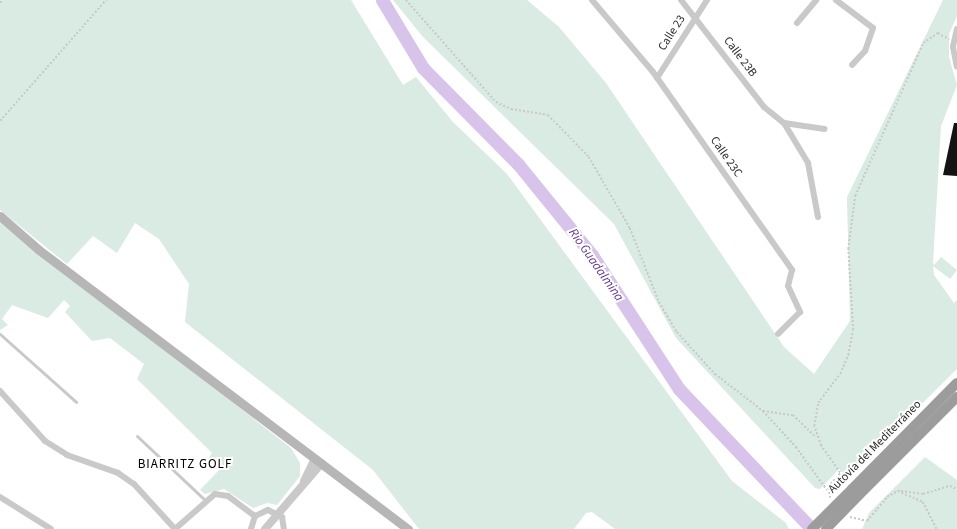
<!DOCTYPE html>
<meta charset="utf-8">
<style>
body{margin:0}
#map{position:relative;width:957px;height:529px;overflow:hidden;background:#fff;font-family:"Source Sans 3",sans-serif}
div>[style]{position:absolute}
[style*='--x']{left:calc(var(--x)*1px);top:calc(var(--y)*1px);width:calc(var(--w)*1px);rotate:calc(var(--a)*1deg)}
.green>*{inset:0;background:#d9ebe3}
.river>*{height:13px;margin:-6.5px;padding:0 6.5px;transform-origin:6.5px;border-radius:6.5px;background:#d8c4eb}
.building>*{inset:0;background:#131313}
.path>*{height:1.5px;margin-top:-0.75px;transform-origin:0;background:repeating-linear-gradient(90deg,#c9c9c9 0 2px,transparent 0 4px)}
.service>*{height:3px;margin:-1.5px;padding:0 1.5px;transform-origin:1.5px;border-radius:1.5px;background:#c9c9c9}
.minor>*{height:6px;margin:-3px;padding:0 3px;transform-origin:3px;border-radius:3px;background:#c9c9c9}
.tertiary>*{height:8px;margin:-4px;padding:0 4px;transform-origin:4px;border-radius:4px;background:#c9c9c9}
.secondary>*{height:9px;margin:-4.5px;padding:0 4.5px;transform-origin:4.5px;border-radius:4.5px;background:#b6b6b6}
.trunk>*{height:10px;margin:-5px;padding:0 5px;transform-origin:5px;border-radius:5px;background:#9c9c9c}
.trunk-bridge>*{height:10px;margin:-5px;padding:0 5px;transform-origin:5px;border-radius:5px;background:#9c9c9c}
span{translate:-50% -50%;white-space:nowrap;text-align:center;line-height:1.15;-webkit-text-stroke:4px #fff;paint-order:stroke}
.street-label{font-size:12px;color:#2c2c2c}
.water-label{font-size:13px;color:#653990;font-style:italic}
.neighbourhood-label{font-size:13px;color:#000;letter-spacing:1px}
</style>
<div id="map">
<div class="green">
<div style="clip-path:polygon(0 0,351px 0,403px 85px,416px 77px,453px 122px,507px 174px,732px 481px,786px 523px,789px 529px,615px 529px,592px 512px,586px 513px,574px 529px,419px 529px,373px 470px,185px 322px,189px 284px,159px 239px,135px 223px,117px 253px,93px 236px,67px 264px,0 210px)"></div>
<div style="clip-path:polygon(393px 0,527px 0,559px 27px,606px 83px,784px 347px,814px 374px,850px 321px,847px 197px,943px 0,957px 0,957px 16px,949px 34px,949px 57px,957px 85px,941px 126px,933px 263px,934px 265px,941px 257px,957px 270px,950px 279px,933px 266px,934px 275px,954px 303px,957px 300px,957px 369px,847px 478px,839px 469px,820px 489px,815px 488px,676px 338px,614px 224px,423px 37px)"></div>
<div style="clip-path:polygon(0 222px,291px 448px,300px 463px,300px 476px,277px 505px,267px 503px,253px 508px,224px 489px,205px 494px,200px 490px,220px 469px,208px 459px,212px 453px,137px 379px,144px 364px,110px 338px,92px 341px,65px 312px,70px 306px,64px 300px,48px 318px,12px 305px,2px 319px,8px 325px,0 330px)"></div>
<div style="clip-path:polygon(925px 457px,957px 480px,957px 529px,862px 529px,869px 513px)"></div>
</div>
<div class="river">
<div style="--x:382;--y:0;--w:79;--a:58.9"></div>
<div style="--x:423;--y:68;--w:135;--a:45.3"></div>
<div style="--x:518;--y:164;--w:117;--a:50.9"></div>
<div style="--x:592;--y:255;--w:160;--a:57"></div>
<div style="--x:679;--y:389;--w:193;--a:46.5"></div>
</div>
<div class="building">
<div style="clip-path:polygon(954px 123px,957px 123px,957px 176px,943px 175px)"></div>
</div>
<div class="path">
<div style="--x:406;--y:0;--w:136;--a:48.6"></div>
<div style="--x:496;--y:102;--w:17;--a:25"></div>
<div style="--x:511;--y:109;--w:37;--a:9"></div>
<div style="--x:548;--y:115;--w:59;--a:45.7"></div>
<div style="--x:589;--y:157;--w:82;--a:60"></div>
<div style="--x:630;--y:228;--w:79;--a:68.6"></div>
<div style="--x:659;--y:302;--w:35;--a:59"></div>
<div style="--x:677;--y:332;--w:57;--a:47.9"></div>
<div style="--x:715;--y:374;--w:61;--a:37.6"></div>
<div style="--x:763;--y:411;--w:49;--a:47.5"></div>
<div style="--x:796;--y:447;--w:53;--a:54.2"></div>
<div style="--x:0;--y:3;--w:4;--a:-56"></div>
<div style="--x:0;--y:121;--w:161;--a:-48.8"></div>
<div style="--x:763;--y:411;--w:30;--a:8"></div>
<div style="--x:793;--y:415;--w:30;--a:44"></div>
<div style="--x:901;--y:491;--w:22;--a:8"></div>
<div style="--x:923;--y:494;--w:28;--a:-17"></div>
<div style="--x:950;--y:486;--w:8;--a:23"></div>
<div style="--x:830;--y:498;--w:11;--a:-100"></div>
<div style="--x:828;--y:487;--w:18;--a:-49"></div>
<div style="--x:840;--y:473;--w:33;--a:-125"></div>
<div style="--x:821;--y:446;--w:21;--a:-109"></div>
<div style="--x:814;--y:426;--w:23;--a:-80"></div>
<div style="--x:818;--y:403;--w:36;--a:-53"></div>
<div style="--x:840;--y:374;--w:21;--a:-67"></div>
<div style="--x:848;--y:355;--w:25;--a:-79"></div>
<div style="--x:853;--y:330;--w:81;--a:-93.5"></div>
<div style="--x:848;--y:249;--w:53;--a:-82.5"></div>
<div style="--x:855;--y:196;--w:167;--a:-66"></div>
<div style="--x:923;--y:43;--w:18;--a:-34"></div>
<div style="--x:938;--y:33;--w:13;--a:29"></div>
<div style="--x:850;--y:517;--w:17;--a:13"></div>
<div style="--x:867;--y:521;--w:31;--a:-50"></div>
<div style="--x:887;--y:497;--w:13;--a:-29"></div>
<div style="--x:898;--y:491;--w:27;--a:24"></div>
<div style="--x:923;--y:502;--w:30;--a:63"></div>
</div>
<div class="service">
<div style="--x:0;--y:334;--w:102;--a:41.8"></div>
<div style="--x:137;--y:436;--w:95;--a:43.3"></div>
</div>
<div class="minor">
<div style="--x:592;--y:0;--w:94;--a:49.7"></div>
<div style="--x:653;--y:72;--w:242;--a:54.9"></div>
<div style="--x:792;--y:270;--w:16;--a:104"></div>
<div style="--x:788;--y:286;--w:29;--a:65"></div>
<div style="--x:800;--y:312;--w:31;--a:135"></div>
<div style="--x:681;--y:0;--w:135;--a:52.2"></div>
<div style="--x:764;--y:107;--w:26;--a:39"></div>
<div style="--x:784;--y:123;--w:41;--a:8.3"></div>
<div style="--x:836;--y:0;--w:46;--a:37.1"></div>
<div style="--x:873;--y:28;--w:24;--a:109"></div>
<div style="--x:865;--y:51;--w:19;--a:133"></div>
<div style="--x:797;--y:23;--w:30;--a:-50"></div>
<div style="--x:957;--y:29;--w:18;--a:103"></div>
<div style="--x:953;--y:47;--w:20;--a:79"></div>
<div style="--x:657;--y:78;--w:93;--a:-57.3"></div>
<div style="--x:784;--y:123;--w:47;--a:59"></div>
<div style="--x:808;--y:163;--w:55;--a:79.5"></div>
<div style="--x:0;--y:391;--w:67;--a:48"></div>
<div style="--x:45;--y:441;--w:26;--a:32"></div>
<div style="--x:67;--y:455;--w:54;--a:19.4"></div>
<div style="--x:118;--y:473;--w:19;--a:35"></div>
<div style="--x:134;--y:484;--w:61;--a:47.7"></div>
<div style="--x:0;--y:497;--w:60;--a:32.1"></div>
<div style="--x:175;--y:529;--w:53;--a:-41.2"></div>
<div style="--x:215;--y:494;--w:13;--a:9"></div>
<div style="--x:228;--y:496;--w:34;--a:37"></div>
<div style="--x:251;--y:529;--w:14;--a:-73"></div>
<div style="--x:255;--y:516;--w:14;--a:-25"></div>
<div style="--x:268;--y:510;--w:16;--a:27"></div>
<div style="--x:282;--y:517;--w:12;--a:81"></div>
</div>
<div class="tertiary">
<div style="--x:304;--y:481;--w:25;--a:-64"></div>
<div style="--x:265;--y:529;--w:87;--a:-49.2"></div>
</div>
<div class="secondary">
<div style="--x:0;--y:216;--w:52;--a:41.1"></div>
<div style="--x:39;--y:250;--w:463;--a:37.1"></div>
</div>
<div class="trunk">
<div style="--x:852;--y:489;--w:149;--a:-45.3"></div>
<div style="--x:859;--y:495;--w:139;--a:-45"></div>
</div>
<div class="trunk-bridge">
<div style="--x:812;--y:529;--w:57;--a:-45"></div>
<div style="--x:826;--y:529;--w:47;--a:-45.9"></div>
</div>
<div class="street-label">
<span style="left:672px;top:33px;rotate:-57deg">Calle 23</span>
<span style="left:740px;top:57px;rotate:53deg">Calle 23B</span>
<span style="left:726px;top:157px;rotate:55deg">Calle 23C</span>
<span style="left:875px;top:447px;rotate:-45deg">Autovía del Mediterráneo</span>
</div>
<div class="water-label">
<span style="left:596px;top:265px;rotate:55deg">Rio Guadalmina</span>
</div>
<div class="neighbourhood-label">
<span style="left:185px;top:464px">BIARRITZ GOLF</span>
</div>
</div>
